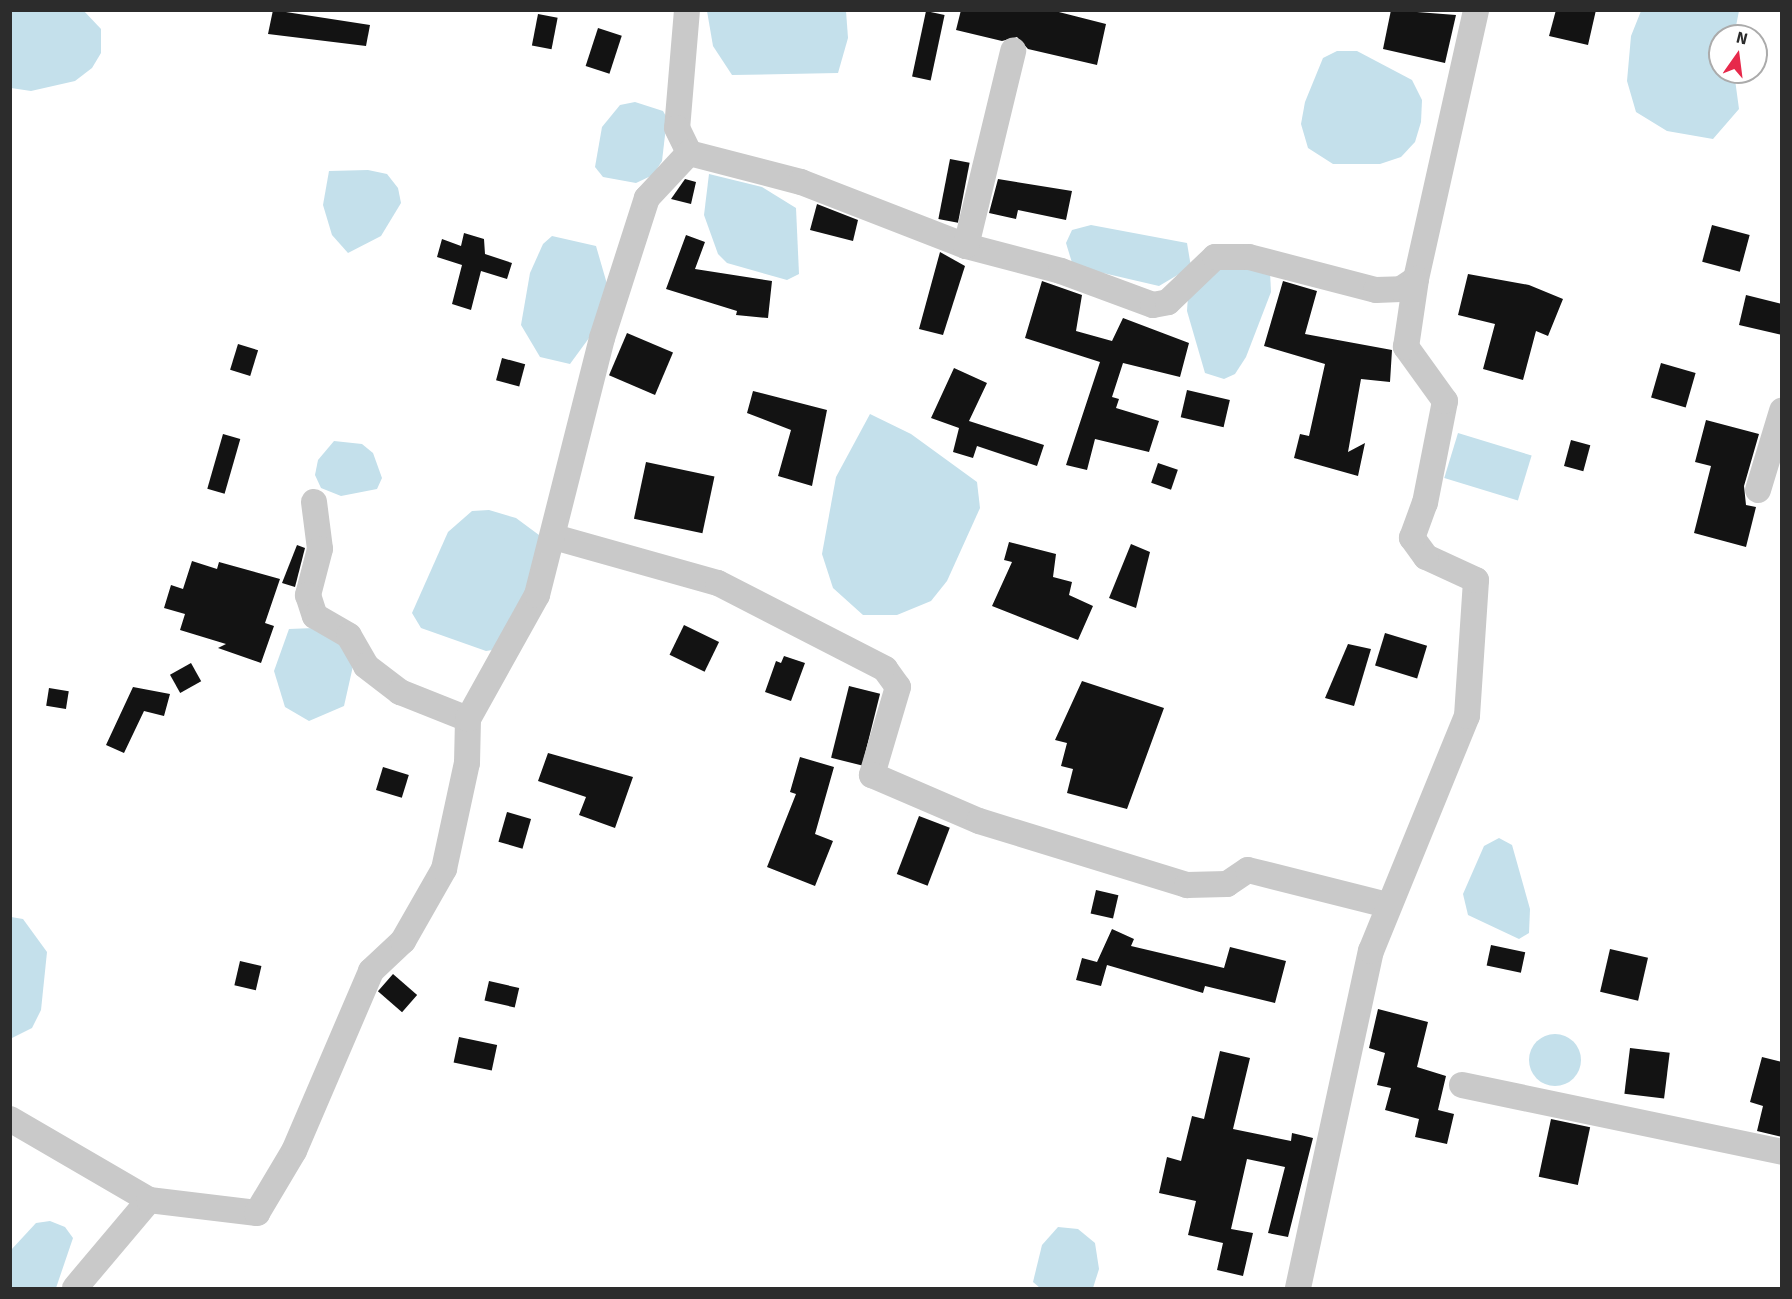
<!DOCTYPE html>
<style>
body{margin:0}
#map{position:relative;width:1792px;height:1299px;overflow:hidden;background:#fff;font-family:Signika,sans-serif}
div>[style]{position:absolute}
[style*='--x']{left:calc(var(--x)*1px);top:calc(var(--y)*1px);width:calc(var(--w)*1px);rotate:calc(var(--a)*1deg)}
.water>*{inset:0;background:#c4e0eb;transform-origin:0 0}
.round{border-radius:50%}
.building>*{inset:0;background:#131313;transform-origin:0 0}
.street>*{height:26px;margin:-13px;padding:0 13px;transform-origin:13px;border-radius:13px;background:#c9c9c9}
span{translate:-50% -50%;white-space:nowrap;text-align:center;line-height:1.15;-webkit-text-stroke:6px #fff;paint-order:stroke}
.frame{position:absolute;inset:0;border:12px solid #2c2c2c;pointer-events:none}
.north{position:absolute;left:1708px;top:24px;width:60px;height:60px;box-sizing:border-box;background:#fff;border:2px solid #ababab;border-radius:50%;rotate:14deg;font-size:16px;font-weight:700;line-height:24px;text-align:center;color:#2c2c2c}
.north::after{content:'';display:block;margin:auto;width:21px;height:27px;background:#e7294b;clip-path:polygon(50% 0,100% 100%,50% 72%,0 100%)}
</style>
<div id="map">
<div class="water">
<div style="clip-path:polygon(83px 10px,101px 29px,101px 53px,92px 68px,75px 81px,31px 91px,11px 88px,11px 11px)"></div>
<div style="clip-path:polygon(707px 11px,846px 11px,848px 38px,838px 73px,732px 75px,713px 46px)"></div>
<div style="clip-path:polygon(1641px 11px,1739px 11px,1734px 36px,1720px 36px,1720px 72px,1734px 72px,1739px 109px,1713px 139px,1667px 131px,1636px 112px,1627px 81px,1631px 36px)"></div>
<div style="clip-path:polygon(1337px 51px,1357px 51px,1412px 80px,1422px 100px,1421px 122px,1415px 142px,1401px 157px,1380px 164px,1333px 164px,1308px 148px,1301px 124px,1305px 102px,1323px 58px)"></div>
<div style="clip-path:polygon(635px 102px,663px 111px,667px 118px,662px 161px,653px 175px,636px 183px,603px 177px,595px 167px,602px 127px,620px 105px)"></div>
<div style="clip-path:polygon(368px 170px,387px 174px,398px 188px,401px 203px,381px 236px,348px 253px,332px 235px,323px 205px,329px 171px)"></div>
<div style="clip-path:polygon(709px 174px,762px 187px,796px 208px,799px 274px,787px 280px,727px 263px,718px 254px,704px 215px)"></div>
<div style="clip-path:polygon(1091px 225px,1187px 243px,1191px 267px,1159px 286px,1073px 266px,1066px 243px,1072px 230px)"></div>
<div style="clip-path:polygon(552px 236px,596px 246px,607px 284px,589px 338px,570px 364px,540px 357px,521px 325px,530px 273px,543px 244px)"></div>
<div style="clip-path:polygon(1222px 264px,1270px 272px,1271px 292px,1246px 357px,1235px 374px,1224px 379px,1205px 373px,1187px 311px,1188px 296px)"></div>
<div style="clip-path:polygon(870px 414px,911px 434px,977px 482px,980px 508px,947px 581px,931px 601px,897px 615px,863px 615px,833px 588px,822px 554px,836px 477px)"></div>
<div style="left:1458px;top:433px;width:77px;height:47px;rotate:17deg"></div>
<div style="clip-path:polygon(334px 441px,362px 444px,373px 453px,382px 478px,377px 489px,341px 496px,321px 488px,315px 475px,318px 460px)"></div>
<div style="clip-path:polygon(489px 510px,516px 518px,539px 535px,544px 549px,499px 649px,486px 651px,421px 628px,412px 613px,448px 532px,472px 511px)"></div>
<div style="clip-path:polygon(314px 628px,336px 637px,353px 666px,344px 706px,309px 721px,285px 707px,274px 671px,289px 629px)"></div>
<div style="clip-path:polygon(1499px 838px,1512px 845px,1530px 909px,1529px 933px,1519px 939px,1468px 915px,1463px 894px,1484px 846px)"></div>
<div style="clip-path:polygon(11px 917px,23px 919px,47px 952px,41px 1010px,32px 1028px,12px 1038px)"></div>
<div class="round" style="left:1529px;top:1034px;width:52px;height:52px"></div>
<div style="clip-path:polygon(50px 1221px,65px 1227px,73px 1238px,56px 1288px,11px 1288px,11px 1250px,36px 1223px)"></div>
<div style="clip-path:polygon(1058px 1227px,1078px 1229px,1095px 1243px,1099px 1269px,1093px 1288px,1040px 1288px,1033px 1282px,1042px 1245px)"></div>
</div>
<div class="building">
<div style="clip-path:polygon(273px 10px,370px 25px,366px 46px,268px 34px)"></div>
<div style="clip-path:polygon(961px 10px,1051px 10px,1106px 24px,1097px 65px,1028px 49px,1017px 37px,1002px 41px,956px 30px)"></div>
<div style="clip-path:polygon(1391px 10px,1456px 15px,1445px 63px,1383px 49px)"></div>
<div style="clip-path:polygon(1556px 10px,1596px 10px,1588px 45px,1549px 36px)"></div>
<div style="left:926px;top:11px;width:19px;height:67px;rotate:12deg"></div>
<div style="left:538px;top:14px;width:20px;height:32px;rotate:11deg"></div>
<div style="left:598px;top:28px;width:25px;height:40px;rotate:18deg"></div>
<div style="left:950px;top:159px;width:20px;height:61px;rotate:11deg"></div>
<div style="clip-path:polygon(685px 179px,696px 182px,691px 204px,671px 199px)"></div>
<div style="clip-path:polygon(998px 179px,1072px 191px,1066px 220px,1018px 210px,1016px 219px,989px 213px)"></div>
<div style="clip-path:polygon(817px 204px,858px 220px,853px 241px,810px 230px)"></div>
<div style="left:1712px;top:225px;width:39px;height:38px;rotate:15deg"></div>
<div style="clip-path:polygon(464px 233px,484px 239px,485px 254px,512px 263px,507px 279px,481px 271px,471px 310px,452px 304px,462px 265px,437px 257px,442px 239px,461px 246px)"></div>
<div style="clip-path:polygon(686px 235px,705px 242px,695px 269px,772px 281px,768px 318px,736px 315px,737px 311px,666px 289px)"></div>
<div style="clip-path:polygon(940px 252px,965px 266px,943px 335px,919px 329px)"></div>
<div style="clip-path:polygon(1468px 274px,1529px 285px,1563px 299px,1548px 336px,1536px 331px,1523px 380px,1483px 369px,1495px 324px,1458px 315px)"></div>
<div style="clip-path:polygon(1042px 281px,1082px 295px,1076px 331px,1112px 341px,1123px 318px,1189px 343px,1180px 377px,1123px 363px,1112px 397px,1119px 399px,1116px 408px,1159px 421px,1149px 452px,1095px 439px,1087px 470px,1066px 465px,1100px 362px,1025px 338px)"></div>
<div style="clip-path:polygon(1283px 281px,1317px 291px,1305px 334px,1392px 350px,1390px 382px,1361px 379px,1348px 452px,1365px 443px,1358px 476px,1294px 458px,1300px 434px,1309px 436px,1325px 364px,1264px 346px)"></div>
<div style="clip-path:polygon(1746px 295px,1782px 304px,1782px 335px,1739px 325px)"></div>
<div style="left:627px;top:333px;width:50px;height:46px;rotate:23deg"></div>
<div style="left:238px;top:344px;width:21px;height:27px;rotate:17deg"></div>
<div style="left:502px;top:358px;width:24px;height:23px;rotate:15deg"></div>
<div style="left:1661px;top:363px;width:36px;height:36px;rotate:16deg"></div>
<div style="clip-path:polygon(954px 368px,987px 383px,969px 421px,1044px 445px,1037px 466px,977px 446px,973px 458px,953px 452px,959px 428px,931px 418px)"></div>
<div style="left:1187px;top:390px;width:44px;height:28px;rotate:13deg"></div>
<div style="clip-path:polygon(753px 391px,827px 410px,812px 486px,778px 476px,791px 430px,747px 413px)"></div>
<div style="clip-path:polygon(1706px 420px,1759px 434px,1744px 486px,1746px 505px,1756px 507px,1746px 547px,1694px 533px,1711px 466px,1695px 462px)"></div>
<div style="left:223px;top:434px;width:18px;height:57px;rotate:16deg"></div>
<div style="left:1571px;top:440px;width:20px;height:27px;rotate:15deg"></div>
<div style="left:646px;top:462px;width:70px;height:58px;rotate:12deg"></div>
<div style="left:1158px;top:463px;width:21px;height:21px;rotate:19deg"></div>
<div style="clip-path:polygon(1009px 542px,1056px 554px,1053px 577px,1072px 582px,1069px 595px,1093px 606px,1078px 640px,992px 606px,1012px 562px,1004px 560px)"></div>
<div style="clip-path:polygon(1131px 544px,1150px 552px,1136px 608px,1109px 598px)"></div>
<div style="clip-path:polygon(297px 545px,305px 548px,295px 587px,282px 583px)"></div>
<div style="clip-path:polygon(192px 561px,217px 569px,219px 562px,280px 579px,265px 623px,274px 626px,261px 663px,218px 648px,226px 644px,180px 630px,185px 614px,164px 608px,171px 585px,183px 589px)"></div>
<div style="left:684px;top:625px;width:39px;height:33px;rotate:26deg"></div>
<div style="left:1385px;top:633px;width:44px;height:34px;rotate:17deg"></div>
<div style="clip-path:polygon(1348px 644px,1371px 649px,1354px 706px,1325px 698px)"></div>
<div style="clip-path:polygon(784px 656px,805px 663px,791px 701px,765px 692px,776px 661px,781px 663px)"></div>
<div style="left:191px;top:663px;width:21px;height:24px;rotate:61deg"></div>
<div style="clip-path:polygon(1082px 681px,1164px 708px,1127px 809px,1067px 793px,1073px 769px,1061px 766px,1067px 743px,1055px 740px)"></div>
<div style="left:849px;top:686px;width:32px;height:74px;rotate:14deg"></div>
<div style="clip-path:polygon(133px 687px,170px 694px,164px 716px,144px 711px,124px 753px,106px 745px)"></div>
<div style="left:49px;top:688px;width:20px;height:18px;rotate:9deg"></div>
<div style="clip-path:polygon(548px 753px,633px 777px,615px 828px,579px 815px,586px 797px,538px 781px)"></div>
<div style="clip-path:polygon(800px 757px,834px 767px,815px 834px,833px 841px,815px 886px,767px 867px,796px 794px,790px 792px)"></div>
<div style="left:383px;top:767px;width:27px;height:24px;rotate:17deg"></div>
<div style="left:507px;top:812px;width:25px;height:31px;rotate:16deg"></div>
<div style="left:919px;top:816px;width:33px;height:62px;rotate:21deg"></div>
<div style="left:1096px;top:890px;width:23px;height:24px;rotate:13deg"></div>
<div style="clip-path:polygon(1112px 929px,1134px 939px,1131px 946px,1224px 968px,1230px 947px,1286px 961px,1275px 1003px,1205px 986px,1203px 993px,1107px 965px,1101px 986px,1076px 980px,1082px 958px,1097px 962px)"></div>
<div style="left:1491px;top:945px;width:35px;height:21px;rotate:12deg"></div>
<div style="left:1610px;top:949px;width:39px;height:44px;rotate:13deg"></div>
<div style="left:240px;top:961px;width:22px;height:25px;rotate:13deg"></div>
<div style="left:393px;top:974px;width:32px;height:23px;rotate:41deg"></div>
<div style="left:489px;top:981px;width:31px;height:20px;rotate:13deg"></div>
<div style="clip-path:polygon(1378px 1009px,1428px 1022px,1417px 1067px,1446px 1076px,1438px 1110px,1454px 1114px,1447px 1144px,1415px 1137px,1419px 1119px,1385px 1110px,1391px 1088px,1377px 1085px,1385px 1053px,1369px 1048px)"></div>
<div style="left:459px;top:1037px;width:39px;height:26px;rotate:12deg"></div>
<div style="left:1630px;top:1048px;width:40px;height:46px;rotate:7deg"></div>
<div style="clip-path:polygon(1220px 1051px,1250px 1058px,1233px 1129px,1291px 1141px,1292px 1133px,1313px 1138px,1288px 1237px,1268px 1233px,1285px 1167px,1247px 1159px,1231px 1229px,1253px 1233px,1243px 1276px,1217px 1270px,1223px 1243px,1188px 1235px,1196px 1201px,1159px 1193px,1167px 1157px,1181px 1161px,1192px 1116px,1204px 1119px)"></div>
<div style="clip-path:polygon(1762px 1057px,1782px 1062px,1782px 1137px,1757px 1131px,1763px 1106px,1750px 1102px)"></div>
<div style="left:1551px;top:1119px;width:40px;height:59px;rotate:12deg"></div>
</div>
<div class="street">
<div style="--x:687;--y:10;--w:118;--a:94.8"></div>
<div style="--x:677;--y:128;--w:28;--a:64"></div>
<div style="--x:689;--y:153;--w:116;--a:14.5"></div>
<div style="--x:801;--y:182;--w:177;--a:21.2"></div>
<div style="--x:966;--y:246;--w:98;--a:14.7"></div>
<div style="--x:1061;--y:271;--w:98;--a:20.3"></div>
<div style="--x:1153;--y:305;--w:15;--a:-11"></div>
<div style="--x:1168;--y:302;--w:65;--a:-43.8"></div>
<div style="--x:1215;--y:257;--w:34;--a:0"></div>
<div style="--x:1249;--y:257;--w:131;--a:14.6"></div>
<div style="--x:1376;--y:290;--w:25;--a:-2"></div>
<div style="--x:1401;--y:289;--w:18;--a:-34"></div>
<div style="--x:1416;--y:279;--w:276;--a:-77.4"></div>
<div style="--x:966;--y:246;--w:201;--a:-76.4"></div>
<div style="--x:1758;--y:490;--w:83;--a:-73.1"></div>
<div style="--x:314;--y:502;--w:47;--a:82.7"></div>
<div style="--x:320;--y:549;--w:48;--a:104.6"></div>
<div style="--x:308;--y:595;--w:22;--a:72"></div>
<div style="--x:315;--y:616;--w:39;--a:30"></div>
<div style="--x:349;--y:636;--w:34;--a:60"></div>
<div style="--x:366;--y:666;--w:43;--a:37.4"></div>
<div style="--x:400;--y:692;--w:73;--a:21.7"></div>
<div style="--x:554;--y:537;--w:170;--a:15.7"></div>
<div style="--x:718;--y:583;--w:188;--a:27.2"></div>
<div style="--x:885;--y:669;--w:22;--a:54"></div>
<div style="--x:898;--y:687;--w:92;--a:106.5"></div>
<div style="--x:872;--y:775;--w:116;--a:23.3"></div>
<div style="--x:979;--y:821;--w:218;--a:17.1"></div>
<div style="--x:1187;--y:885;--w:40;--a:-1.4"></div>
<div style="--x:1227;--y:884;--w:25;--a:-34"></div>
<div style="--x:1248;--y:870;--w:143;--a:14.1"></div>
<div style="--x:1462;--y:1085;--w:327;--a:11.8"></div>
<div style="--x:10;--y:1119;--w:161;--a:30.2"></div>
<div style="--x:75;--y:1288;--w:115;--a:-49.9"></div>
<div style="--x:149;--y:1200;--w:109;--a:6.9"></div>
<div style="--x:257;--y:1213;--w:72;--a:-59.2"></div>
<div style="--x:294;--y:1151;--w:196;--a:-66.8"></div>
<div style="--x:371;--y:971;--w:44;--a:-43.2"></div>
<div style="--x:403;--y:941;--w:83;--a:-60.3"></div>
<div style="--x:444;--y:869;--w:108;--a:-77.8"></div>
<div style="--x:467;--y:763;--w:44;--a:-88.7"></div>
<div style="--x:468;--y:719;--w:142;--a:-60.9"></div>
<div style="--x:537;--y:595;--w:265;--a:-75.8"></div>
<div style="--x:602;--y:338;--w:147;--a:-72.2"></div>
<div style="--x:647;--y:198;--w:62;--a:-47"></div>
<div style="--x:1298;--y:1288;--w:345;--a:-77.8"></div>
<div style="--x:1371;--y:951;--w:254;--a:-67.8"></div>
<div style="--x:1467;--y:716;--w:136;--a:-86.2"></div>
<div style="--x:1476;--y:580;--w:55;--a:-155.3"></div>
<div style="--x:1426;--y:557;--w:24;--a:-126"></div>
<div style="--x:1412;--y:538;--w:37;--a:-70"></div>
<div style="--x:1425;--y:503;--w:104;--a:-78.9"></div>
<div style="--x:1445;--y:401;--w:67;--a:-125.8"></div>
<div style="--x:1406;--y:347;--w:69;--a:-81.6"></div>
</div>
<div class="frame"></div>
<div class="north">N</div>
</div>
